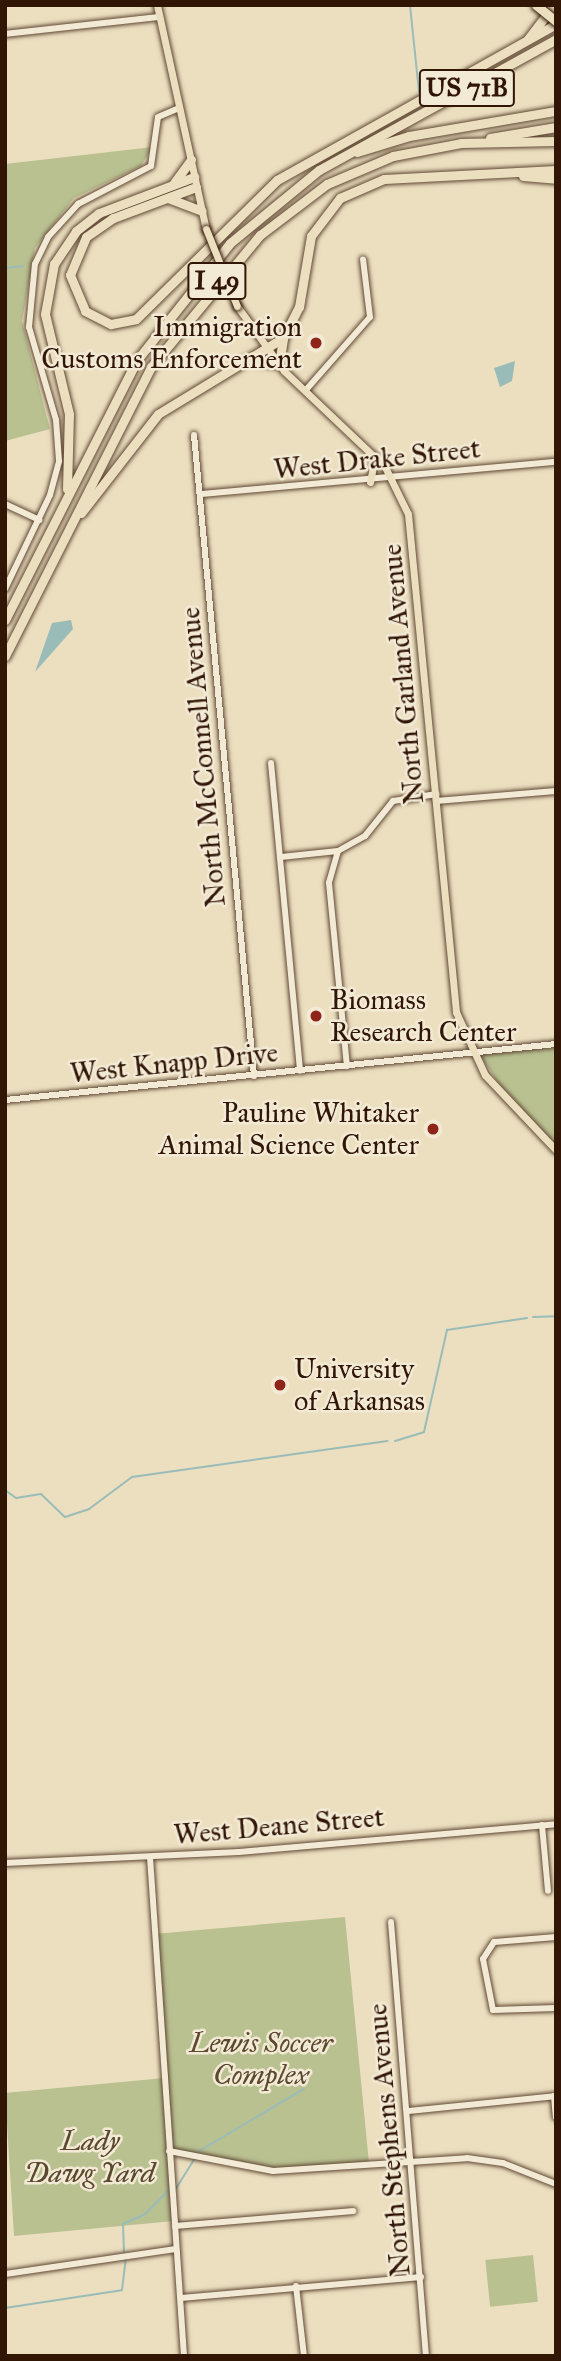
<!DOCTYPE html>
<style>
body{margin:0}
#map{position:relative;width:561px;height:2361px;overflow:hidden;background:#ecdfc0;font-family:"IM FELL Great Primer",serif}
div>[style]{position:absolute}
[style*='--x']{left:calc(var(--x)*1px);top:calc(var(--y)*1px);width:calc(var(--w)*1px);rotate:calc(var(--a)*1deg)}
.green>*{inset:0;background:#b9c191;transform-origin:0 0}
.water>*{inset:0;background:#9abcb8}
.stream>*{height:2px;margin:-1px;padding:0 1px;transform-origin:1px;border-radius:1px;background:#9abcb8}
.roads{filter:drop-shadow(0 0 2px #604834) drop-shadow(0 0 2px #604834)}
.minor>*{height:6px;margin:-3px;padding:0 3px;transform-origin:3px;border-radius:3px;background:#f3ead6}
.major>*{height:7px;margin:-3.5px;padding:0 3.5px;transform-origin:3.5px;border-radius:3.5px;background:#ecdfc0}
.highway>*{height:9px;margin:-4.5px;padding:0 4.5px;transform-origin:4.5px;border-radius:4.5px;background:#ecdfc0}
.bridges{filter:drop-shadow(0 0 2px #311505) drop-shadow(0 0 2px #311505)}
.major-bridge>*{height:7px;margin:-3.5px;padding:0 3.5px;transform-origin:3.5px;border-radius:3.5px;background:#ecdfc0}
.highway-bridge>*{height:9px;margin:-4.5px;padding:0 4.5px;transform-origin:4.5px;border-radius:4.5px;background:#ecdfc0}
.dots>*{width:19px;height:19px;translate:-50% -50%;box-sizing:border-box;border:4px solid #f3ead6;border-radius:50%}
span{translate:-50% -50%;white-space:nowrap;text-align:center;line-height:1.15;-webkit-text-stroke:5px #f3ead6;paint-order:stroke}
.shield-label span{padding:2px 5px;background:#f3ead6;border:2px solid;border-radius:5px;-webkit-text-stroke-width:0}
.shield-label{font-size:26px;color:#311505;font-weight:700}
.poi-label{font-size:28px;color:#311505}
.right{translate:-100% -50%;text-align:right}
.left{translate:0 -50%;text-align:left}
.street-label{font-size:28px;color:#311505}
.park-label{font-size:28px;color:#5a492f;font-style:italic}
.frame{position:absolute;inset:0;border:7px solid #311505;pointer-events:none}
</style>
<div id="map">
<div class="green">
<div style="clip-path:polygon(153px 147px,141px 166px,74px 198px,35px 248px,22px 321px,50px 429px,5px 441px,5px 164px)"></div>
<div style="clip-path:polygon(556px 1048px,556px 1147px,512px 1104px,478px 1052px)"></div>
<div style="clip-path:polygon(345px 1917px,369px 2163px,273px 2171px,169px 2151px,174px 2221px,14px 2236px,5px 2093px,164px 2078px,154px 1934px)"></div>
<div style="left:533px;top:2255px;width:47px;height:48px;rotate:84deg"></div>
</div>
<div class="water">
<div style="clip-path:polygon(515px 361px,512px 381px,500px 387px,494px 368px)"></div>
<div style="clip-path:polygon(71px 620px,73px 629px,35px 672px,52px 623px)"></div>
</div>
<div class="stream">
<div style="--x:410;--y:5;--w:87;--a:84.1"></div>
<div style="--x:5;--y:268;--w:18;--a:-6"></div>
<div style="--x:533;--y:1317;--w:23;--a:-2"></div>
<div style="--x:395;--y:1441;--w:30;--a:-17"></div>
<div style="--x:424;--y:1432;--w:105;--a:-77.3"></div>
<div style="--x:447;--y:1330;--w:81;--a:-8.5"></div>
<div style="--x:5;--y:1490;--w:14;--a:36"></div>
<div style="--x:16;--y:1498;--w:25;--a:-9"></div>
<div style="--x:41;--y:1494;--w:33;--a:44"></div>
<div style="--x:65;--y:1517;--w:25;--a:-18"></div>
<div style="--x:89;--y:1509;--w:54;--a:-36.7"></div>
<div style="--x:132;--y:1477;--w:258;--a:-8"></div>
<div style="--x:199;--y:2151;--w:122;--a:-30.6"></div>
<div style="--x:175;--y:2190;--w:36;--a:-58"></div>
<div style="--x:124;--y:2252;--w:28;--a:-92"></div>
<div style="--x:123;--y:2224;--w:24;--a:-24"></div>
<div style="--x:145;--y:2214;--w:33;--a:-45"></div>
<div style="--x:5;--y:2308;--w:118;--a:-8.7"></div>
<div style="--x:122;--y:2290;--w:31;--a:-83"></div>
</div>
<div class="roads">
<div class="minor">
<div style="--x:5;--y:34;--w:156;--a:-6.3"></div>
<div style="--x:305;--y:391;--w:98;--a:-48.7"></div>
<div style="--x:370;--y:317;--w:58;--a:-96.9"></div>
<div style="--x:194;--y:435;--w:644;--a:84.65"></div>
<div style="--x:202;--y:494;--w:355;--a:-5.2"></div>
<div style="--x:5;--y:504;--w:38;--a:25"></div>
<div style="--x:5;--y:589;--w:104;--a:-64.4"></div>
<div style="--x:50;--y:495;--w:35;--a:-75"></div>
<div style="--x:59;--y:461;--w:41;--a:-94.2"></div>
<div style="--x:56;--y:420;--w:97;--a:-106.2"></div>
<div style="--x:29;--y:327;--w:63;--a:-84.6"></div>
<div style="--x:35;--y:264;--w:30;--a:-64"></div>
<div style="--x:48;--y:237;--w:45;--a:-47.7"></div>
<div style="--x:78;--y:204;--w:82;--a:-27.5"></div>
<div style="--x:151;--y:166;--w:49;--a:-81.9"></div>
<div style="--x:158;--y:117;--w:23;--a:-23"></div>
<div style="--x:271;--y:763;--w:309;--a:84.6"></div>
<div style="--x:436;--y:801;--w:120;--a:-4.8"></div>
<div style="--x:338;--y:851;--w:33;--a:106"></div>
<div style="--x:329;--y:883;--w:184;--a:84.4"></div>
<div style="--x:281;--y:857;--w:57;--a:-6"></div>
<div style="--x:338;--y:851;--w:31;--a:-29"></div>
<div style="--x:365;--y:836;--w:45;--a:-51.3"></div>
<div style="--x:393;--y:801;--w:44;--a:-9.2"></div>
<div style="--x:5;--y:1100;--w:554;--a:-5.8"></div>
<div style="--x:542;--y:1825;--w:66;--a:84.8"></div>
<div style="--x:150;--y:1857;--w:500;--a:86.1"></div>
<div style="--x:5;--y:1863;--w:234;--a:-2.7"></div>
<div style="--x:239;--y:1852;--w:318;--a:-5"></div>
<div style="--x:391;--y:1922;--w:435;--a:85.4"></div>
<div style="--x:556;--y:1937;--w:62;--a:175.4"></div>
<div style="--x:494;--y:1942;--w:20;--a:123"></div>
<div style="--x:483;--y:1959;--w:52;--a:78.9"></div>
<div style="--x:493;--y:2010;--w:63;--a:-1.8"></div>
<div style="--x:554;--y:2096;--w:21;--a:85"></div>
<div style="--x:409;--y:2111;--w:148;--a:-5.8"></div>
<div style="--x:169;--y:2151;--w:106;--a:10.9"></div>
<div style="--x:273;--y:2171;--w:194;--a:-3.8"></div>
<div style="--x:467;--y:2158;--w:36;--a:8"></div>
<div style="--x:503;--y:2163;--w:57;--a:21.6"></div>
<div style="--x:175;--y:2226;--w:179;--a:-4.8"></div>
<div style="--x:5;--y:2274;--w:173;--a:-8.3"></div>
<div style="--x:296;--y:2286;--w:70;--a:83.5"></div>
<div style="--x:181;--y:2298;--w:241;--a:-5"></div>
</div>
<div class="major">
<div style="--x:157;--y:5;--w:229;--a:77.7"></div>
<div style="--x:237;--y:306;--w:80;--a:54.1"></div>
<div style="--x:284;--y:371;--w:139;--a:43.5"></div>
<div style="--x:385;--y:467;--w:52;--a:63.9"></div>
<div style="--x:408;--y:514;--w:500;--a:84.49"></div>
<div style="--x:456;--y:1012;--w:69;--a:65.3"></div>
<div style="--x:485;--y:1075;--w:103;--a:46.6"></div>
<div style="--x:370;--y:482;--w:26;--a:-79"></div>
</div>
<div class="highway">
<div style="--x:528;--y:39;--w:43;--a:-52.6"></div>
<div style="--x:490;--y:138;--w:67;--a:-9.5"></div>
<div style="--x:357;--y:152;--w:54;--a:-17.1"></div>
<div style="--x:409;--y:136;--w:149;--a:-9.7"></div>
<div style="--x:523;--y:176;--w:33;--a:5"></div>
<div style="--x:174;--y:183;--w:29;--a:-54"></div>
<div style="--x:196;--y:187;--w:89;--a:159.5"></div>
<div style="--x:113;--y:218;--w:33;--a:145"></div>
<div style="--x:86;--y:237;--w:41;--a:112.8"></div>
<div style="--x:70;--y:275;--w:39;--a:67"></div>
<div style="--x:85;--y:311;--w:29;--a:27"></div>
<div style="--x:111;--y:324;--w:25;--a:-11"></div>
<div style="--x:136;--y:319;--w:198;--a:-44.6"></div>
<div style="--x:277;--y:180;--w:320;--a:-29.2"></div>
<div style="--x:168;--y:198;--w:36;--a:21"></div>
<div style="--x:251;--y:360;--w:28;--a:8"></div>
<div style="--x:279;--y:364;--w:26;--a:-81"></div>
<div style="--x:67;--y:489;--w:75;--a:-88.5"></div>
<div style="--x:69;--y:414;--w:103;--a:-103.5"></div>
<div style="--x:45;--y:314;--w:51;--a:-79.8"></div>
<div style="--x:54;--y:264;--w:40;--a:-56"></div>
<div style="--x:76;--y:231;--w:29;--a:-38"></div>
<div style="--x:99;--y:213;--w:102;--a:-20.8"></div>
<div style="--x:81;--y:513;--w:125;--a:-52.1"></div>
<div style="--x:158;--y:414;--w:146;--a:-31.3"></div>
<div style="--x:283;--y:338;--w:35;--a:-63"></div>
<div style="--x:299;--y:307;--w:72;--a:-80.4"></div>
<div style="--x:311;--y:236;--w:48;--a:-52.7"></div>
<div style="--x:340;--y:198;--w:48;--a:-23.4"></div>
<div style="--x:384;--y:179;--w:172;--a:-3"></div>
<div style="--x:5;--y:620;--w:292;--a:-63.1"></div>
<div style="--x:137;--y:360;--w:149;--a:-51.5"></div>
<div style="--x:230;--y:243;--w:115;--a:-39.4"></div>
<div style="--x:319;--y:170;--w:271;--a:-28.9"></div>
<div style="--x:5;--y:656;--w:324;--a:-63.2"></div>
<div style="--x:151;--y:367;--w:171;--a:-50.5"></div>
<div style="--x:260;--y:235;--w:84;--a:-37.3"></div>
<div style="--x:327;--y:184;--w:72;--a:-23"></div>
<div style="--x:393;--y:156;--w:69;--a:-10.8"></div>
<div style="--x:461;--y:143;--w:95;--a:-1.2"></div>
</div>
</div>
<div class="bridges">
<div class="major-bridge">
<div style="--x:206;--y:229;--w:83;--a:68.1"></div>
</div>
<div class="highway-bridge">
<div style="--x:536;--y:5;--w:26;--a:39"></div>
</div>
</div>
<div class="dots">
<div style="left:316px;top:343px;background:#8f2418"></div>
<div style="left:316px;top:1016px;background:#8f2418"></div>
<div style="left:433px;top:1129px;background:#8f2418"></div>
<div style="left:280px;top:1385px;background:#8f2418"></div>
</div>
<div class="shield-label">
<span style="left:467px;top:88px">US 71B</span>
<span style="left:217px;top:281px">I 49</span>
</div>
<div class="poi-label">
<span class="right" style="left:302px;top:343px">Immigration<br>Customs Enforcement</span>
<span class="left" style="left:330px;top:1016px">Biomass<br>Research Center</span>
<span class="right" style="left:419px;top:1129px">Pauline Whitaker<br>Animal Science Center</span>
<span class="left" style="left:294px;top:1385px">University<br>of Arkansas</span>
</div>
<div class="street-label">
<span style="left:377px;top:459px;rotate:-6deg">West Drake Street</span>
<span style="left:403px;top:674px;rotate:-95deg">North Garland Avenue</span>
<span style="left:203px;top:757px;rotate:-95deg">North McConnell Avenue</span>
<span style="left:174px;top:1063px;rotate:-6deg">West Knapp Drive</span>
<span style="left:279px;top:1826px;rotate:-5deg">West Deane Street</span>
<span style="left:389px;top:2140px;rotate:-95deg">North Stephens Avenue</span>
</div>
<div class="park-label">
<span style="left:261px;top:2059px">Lewis Soccer<br>Complex</span>
<span style="left:90px;top:2157px">Lady<br>Dawg Yard</span>
</div>
<div class="frame"></div>
</div>
